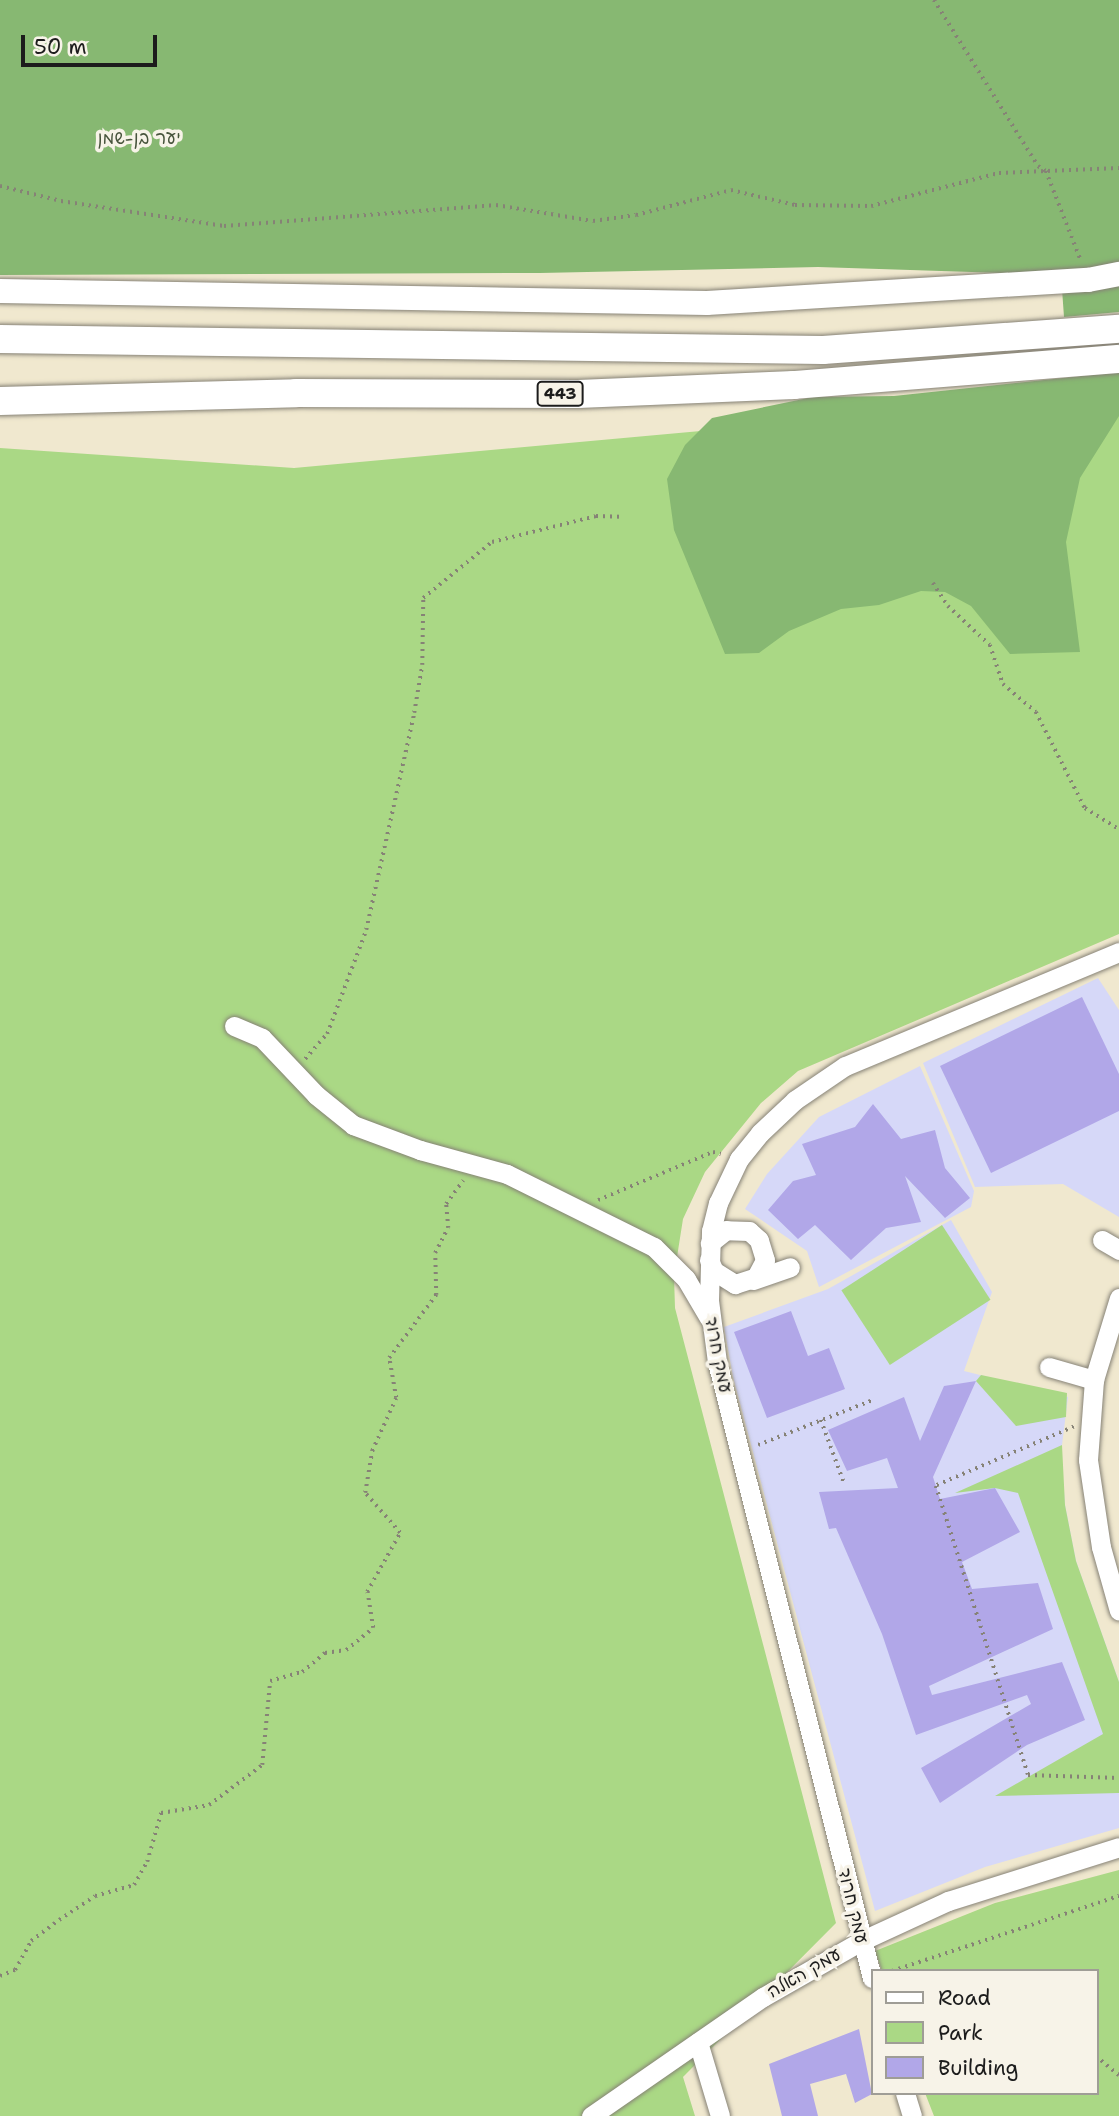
<!DOCTYPE html>
<meta charset="utf-8">
<style>
body{margin:0}
#map{position:relative;width:1119px;height:2116px;overflow:hidden;background:#f0e8cf;font-family:"Shantell Sans","Playpen Sans Hebrew",sans-serif}
div>[style]{position:absolute}
[style*='--x']{left:calc(var(--x)*1px);top:calc(var(--y)*1px);width:calc(var(--w)*1px);rotate:calc(var(--a)*1deg)}
.built>*{inset:0;background:#d6d8f8}
.green>*{inset:0;background:#aad885;transform-origin:0 0}
.forest>*{inset:0;background:#87b872}
.building>*{inset:0;background:#b1a7e8}
.path>*{height:3.5px;margin-top:-1.75px;transform-origin:0;background:repeating-linear-gradient(90deg,#868276 0 2px,transparent 0 7px)}
.roads{filter:drop-shadow(0 0 2px #868276) drop-shadow(0 0 2px #868276)}
.minor>*{height:19px;margin:-9.5px;padding:0 9.5px;transform-origin:9.5px;border-radius:9.5px;background:#fff}
.major>*{height:24px;margin:-12px;padding:0 12px;transform-origin:12px;border-radius:12px;background:#fff}
.highway>*{height:28px;margin:-14px;padding:0 14px;transform-origin:14px;border-radius:14px;background:#fff}
span{translate:-50% -50%;white-space:nowrap;text-align:center;line-height:1.15;-webkit-text-stroke:7px #f7f3e8;paint-order:stroke}
.shield-label span{padding:2px 5px;background:#f7f3e8;border:2px solid;border-radius:5px;-webkit-text-stroke-width:0}
.shield-label{font-size:16px;color:#1c1c1c;font-weight:700}
.park-label{font-size:18px;color:#47543c}
.street-label{font-size:18px;color:#1c1c1c}
.legend{position:absolute;left:871px;top:1969px;width:228px;height:126px;box-sizing:border-box;background:#f7f3e8;border:2px solid #9f9d96;margin:0;padding:9px 12px;list-style:none;font-size:21px;color:#1c1c1c}
.legend li{display:flex;align-items:center;gap:14px;height:35px}
.legend b{width:35px;border:2px solid #9f9d96}
.scale{position:absolute;left:21px;top:35px;width:136px;height:32px;box-sizing:border-box;border:4px solid #1c1c1c;border-top:0;padding-left:9px;font-size:21px;line-height:24px;white-space:nowrap;color:#1c1c1c;-webkit-text-stroke:5px #f7f3e8;paint-order:stroke}
</style>
<div id="map">
<div class="built">
<div style="clip-path:polygon(1098px 978px,1119px 1010px,1119px 1217px,1063px 1184px,975px 1187px,923px 1063px)"></div>
<div style="clip-path:polygon(920px 1066px,974px 1191px,971px 1207px,819px 1287px,807px 1251px,745px 1209px,767px 1174px,819px 1117px)"></div>
<div style="clip-path:polygon(951px 1220px,992px 1292px,964px 1371px,1068px 1397px,1061px 1453px,1065px 1505px,1076px 1561px,1119px 1682px,1119px 1828px,985px 1867px,875px 1911px,733px 1377px,724px 1327px,828px 1289px)"></div>
</div>
<div class="green">
<div style="clip-path:polygon(1119px 393px,1119px 934px,798px 1071px,761px 1103px,705px 1172px,683px 1219px,674px 1276px,675px 1308px,836px 1923px,683px 2077px,695px 2116px,0 2116px,0 448px,294px 468px)"></div>
<div style="left:942px;top:1225px;width:89px;height:120px;rotate:57deg"></div>
<div style="clip-path:polygon(981px 1375px,1067px 1393px,1066px 1417px,1016px 1426px,976px 1381px)"></div>
<div style="clip-path:polygon(1062px 1445px,1065px 1505px,1076px 1561px,1119px 1682px,1119px 1793px,995px 1796px,1103px 1734px,1018px 1493px,995px 1488px,955px 1493px)"></div>
<div style="clip-path:polygon(1119px 1870px,1119px 2116px,934px 2116px,925px 2093px,1096px 2093px,1096px 1971px,882px 1971px,875px 1951px,995px 1903px)"></div>
</div>
<div class="forest">
<div style="clip-path:polygon(0 0,1119px 0,1119px 312px,1064px 317px,1061px 275px,818px 267px,540px 273px,0 275px)"></div>
<div style="clip-path:polygon(1119px 372px,1119px 416px,1080px 478px,1066px 542px,1080px 652px,1010px 654px,971px 606px,945px 592px,921px 591px,879px 605px,841px 609px,789px 631px,759px 653px,725px 654px,674px 530px,667px 479px,685px 445px,712px 418px,813px 397px,894px 396px)"></div>
</div>
<div class="building">
<div style="clip-path:polygon(1082px 997px,1119px 1074px,1119px 1111px,991px 1173px,940px 1066px)"></div>
<div style="clip-path:polygon(873px 1104px,901px 1139px,935px 1130px,945px 1168px,970px 1198px,945px 1218px,905px 1176px,921px 1222px,886px 1228px,851px 1260px,815px 1225px,798px 1239px,768px 1210px,793px 1181px,816px 1175px,802px 1144px,855px 1127px)"></div>
<div style="clip-path:polygon(791px 1311px,808px 1356px,829px 1348px,845px 1389px,767px 1418px,734px 1332px)"></div>
<div style="clip-path:polygon(976px 1381px,933px 1477px,940px 1499px,995px 1488px,1020px 1532px,962px 1562px,972px 1589px,1038px 1583px,1053px 1629px,929px 1686px,932px 1695px,1062px 1662px,1085px 1720px,1027px 1745px,940px 1803px,921px 1768px,1031px 1704px,1027px 1695px,916px 1735px,882px 1634px,836px 1528px,829px 1529px,819px 1492px,898px 1488px,887px 1458px,847px 1471px,828px 1430px,904px 1397px,920px 1441px,944px 1386px)"></div>
<div style="clip-path:polygon(859px 2029px,872px 2094px,855px 2103px,846px 2074px,810px 2084px,818px 2116px,782px 2116px,769px 2064px)"></div>
</div>
<div class="path">
<div style="--x:934;--y:0;--w:196;--a:57.9"></div>
<div style="--x:1038;--y:166;--w:9;--a:32"></div>
<div style="--x:1046;--y:171;--w:97;--a:68.7"></div>
<div style="--x:0;--y:186;--w:63;--a:13.8"></div>
<div style="--x:61;--y:201;--w:165;--a:8.7"></div>
<div style="--x:224;--y:226;--w:273;--a:-4.4"></div>
<div style="--x:496;--y:205;--w:98;--a:9.4"></div>
<div style="--x:593;--y:221;--w:43;--a:-7.9"></div>
<div style="--x:636;--y:215;--w:98;--a:-14.7"></div>
<div style="--x:731;--y:190;--w:66;--a:13.2"></div>
<div style="--x:795;--y:205;--w:76;--a:0.8"></div>
<div style="--x:871;--y:206;--w:132;--a:-14.5"></div>
<div style="--x:999;--y:173;--w:120;--a:-2.4"></div>
<div style="--x:933;--y:583;--w:27;--a:57"></div>
<div style="--x:948;--y:606;--w:57;--a:42.9"></div>
<div style="--x:990;--y:645;--w:41;--a:71.6"></div>
<div style="--x:1003;--y:684;--w:43;--a:40.3"></div>
<div style="--x:1036;--y:712;--w:108;--a:63"></div>
<div style="--x:1085;--y:808;--w:40;--a:32"></div>
<div style="--x:305;--y:1059;--w:33;--a:-49"></div>
<div style="--x:327;--y:1034;--w:111;--a:-69.4"></div>
<div style="--x:366;--y:930;--w:222;--a:-77.5"></div>
<div style="--x:414;--y:713;--w:49;--a:-80.5"></div>
<div style="--x:422;--y:665;--w:67;--a:-89.1"></div>
<div style="--x:423;--y:598;--w:89;--a:-39.1"></div>
<div style="--x:492;--y:542;--w:107;--a:-14"></div>
<div style="--x:596;--y:516;--w:25;--a:2"></div>
<div style="--x:598;--y:1200;--w:125;--a:-22.7"></div>
<div style="--x:713;--y:1152;--w:8;--a:14"></div>
<div style="--x:821;--y:1420;--w:67;--a:69.9"></div>
<div style="--x:1074;--y:1427;--w:150;--a:156.9"></div>
<div style="--x:936;--y:1486;--w:303;--a:72.3"></div>
<div style="--x:1028;--y:1775;--w:91;--a:1.9"></div>
<div style="--x:758;--y:1445;--w:123;--a:-21.4"></div>
<div style="--x:892;--y:1971;--w:239;--a:-18.3"></div>
<div style="--x:0;--y:1976;--w:16;--a:-22"></div>
<div style="--x:15;--y:1970;--w:33;--a:-61"></div>
<div style="--x:31;--y:1941;--w:35;--a:-37"></div>
<div style="--x:59;--y:1920;--w:43;--a:-33.7"></div>
<div style="--x:95;--y:1896;--w:41;--a:-15.8"></div>
<div style="--x:134;--y:1885;--w:26;--a:-61"></div>
<div style="--x:147;--y:1862;--w:51;--a:-74.1"></div>
<div style="--x:161;--y:1813;--w:49;--a:-9.5"></div>
<div style="--x:209;--y:1805;--w:66;--a:-37"></div>
<div style="--x:262;--y:1765;--w:84;--a:-84.6"></div>
<div style="--x:270;--y:1681;--w:33;--a:-16"></div>
<div style="--x:302;--y:1672;--w:30;--a:-40"></div>
<div style="--x:325;--y:1653;--w:21;--a:-8"></div>
<div style="--x:346;--y:1650;--w:35;--a:-39"></div>
<div style="--x:373;--y:1628;--w:36;--a:-99"></div>
<div style="--x:367;--y:1592;--w:68;--a:-60.8"></div>
<div style="--x:400;--y:1533;--w:53;--a:-131.2"></div>
<div style="--x:365;--y:1493;--w:43;--a:-80.5"></div>
<div style="--x:372;--y:1451;--w:58;--a:-65.6"></div>
<div style="--x:396;--y:1398;--w:41;--a:-99.9"></div>
<div style="--x:389;--y:1358;--w:79;--a:-53.3"></div>
<div style="--x:436;--y:1295;--w:42;--a:-91.4"></div>
<div style="--x:435;--y:1253;--w:28;--a:-63"></div>
<div style="--x:448;--y:1228;--w:24;--a:-95"></div>
<div style="--x:446;--y:1204;--w:29;--a:-54"></div>
<div style="--x:1096;--y:2056;--w:30;--a:40"></div>
</div>
<div class="roads">
<div class="minor">
<div style="--x:234;--y:1026;--w:30;--a:23"></div>
<div style="--x:262;--y:1038;--w:79;--a:46.5"></div>
<div style="--x:316;--y:1095;--w:48;--a:39"></div>
<div style="--x:353;--y:1125;--w:72;--a:20.5"></div>
<div style="--x:420;--y:1150;--w:90;--a:15.4"></div>
<div style="--x:507;--y:1174;--w:164;--a:26.4"></div>
<div style="--x:654;--y:1247;--w:45;--a:45"></div>
<div style="--x:686;--y:1279;--w:45;--a:59.5"></div>
<div style="--x:1102;--y:1240;--w:20;--a:30"></div>
<div style="--x:709;--y:1260;--w:12;--a:66"></div>
<div style="--x:714;--y:1271;--w:25;--a:32"></div>
<div style="--x:735;--y:1284;--w:22;--a:-18"></div>
<div style="--x:756;--y:1277;--w:19;--a:-62"></div>
<div style="--x:765;--y:1260;--w:21;--a:-107"></div>
<div style="--x:759;--y:1240;--w:13;--a:-138"></div>
<div style="--x:749;--y:1231;--w:23;--a:-178"></div>
<div style="--x:726;--y:1230;--w:21;--a:141"></div>
<div style="--x:753;--y:1280;--w:39;--a:-19"></div>
<div style="--x:1119;--y:1298;--w:86;--a:107"></div>
<div style="--x:1094;--y:1380;--w:80;--a:94.3"></div>
<div style="--x:1088;--y:1460;--w:88;--a:81.5"></div>
<div style="--x:1101;--y:1547;--w:66;--a:74.3"></div>
<div style="--x:1049;--y:1367;--w:47;--a:16.1"></div>
<div style="--x:872;--y:1978;--w:635;--a:-104.12"></div>
<div style="--x:717;--y:1362;--w:63;--a:-97.4"></div>
<div style="--x:709;--y:1300;--w:69;--a:-88.3"></div>
<div style="--x:711;--y:1231;--w:29;--a:-76"></div>
<div style="--x:718;--y:1203;--w:49;--a:-64.5"></div>
<div style="--x:739;--y:1159;--w:33;--a:-51"></div>
<div style="--x:760;--y:1133;--w:48;--a:-43.3"></div>
<div style="--x:795;--y:1100;--w:60;--a:-34.2"></div>
<div style="--x:845;--y:1066;--w:297;--a:-22.6"></div>
<div style="--x:698;--y:2042;--w:77;--a:73.4"></div>
<div style="--x:905;--y:2093;--w:24;--a:73"></div>
<div style="--x:591;--y:2116;--w:209;--a:-34.7"></div>
<div style="--x:763;--y:1997;--w:113;--a:-29.7"></div>
<div style="--x:861;--y:1941;--w:96;--a:-24.7"></div>
<div style="--x:948;--y:1901;--w:179;--a:-17.5"></div>
</div>
<div class="major">
<div style="--x:0;--y:291;--w:707;--a:0.97"></div>
<div style="--x:707;--y:303;--w:382;--a:-3.5"></div>
<div style="--x:1088;--y:280;--w:32;--a:-11"></div>
</div>
<div class="highway">
<div style="--x:0;--y:339;--w:823;--a:0.77"></div>
<div style="--x:823;--y:350;--w:297;--a:-4.1"></div>
<div style="--x:0;--y:401;--w:296;--a:-1.5"></div>
<div style="--x:296;--y:393;--w:282;--a:0.2"></div>
<div style="--x:578;--y:394;--w:216;--a:-2.4"></div>
<div style="--x:794;--y:385;--w:326;--a:-4.6"></div>
</div>
</div>
<div class="shield-label">
<span style="left:560px;top:394px">443</span>
</div>
<div class="park-label">
<span style="left:139px;top:138px">יער בן-שמן</span>
</div>
<div class="street-label">
<span style="left:718px;top:1355px;rotate:79deg">עמק חרוד</span>
<span style="left:853px;top:1906px;rotate:76deg">עמק חרוד</span>
<span style="left:804px;top:1973px;rotate:-30deg">עמק האלה</span>
</div>
<ul class="legend">
<li><b style="height:9px;background:#fff"></b>Road</li>
<li><b style="height:19px;background:#aad885"></b>Park</li>
<li><b style="height:19px;background:#b1a7e8"></b>Building</li>
</ul>
<div class="scale">50 m</div>
</div>
